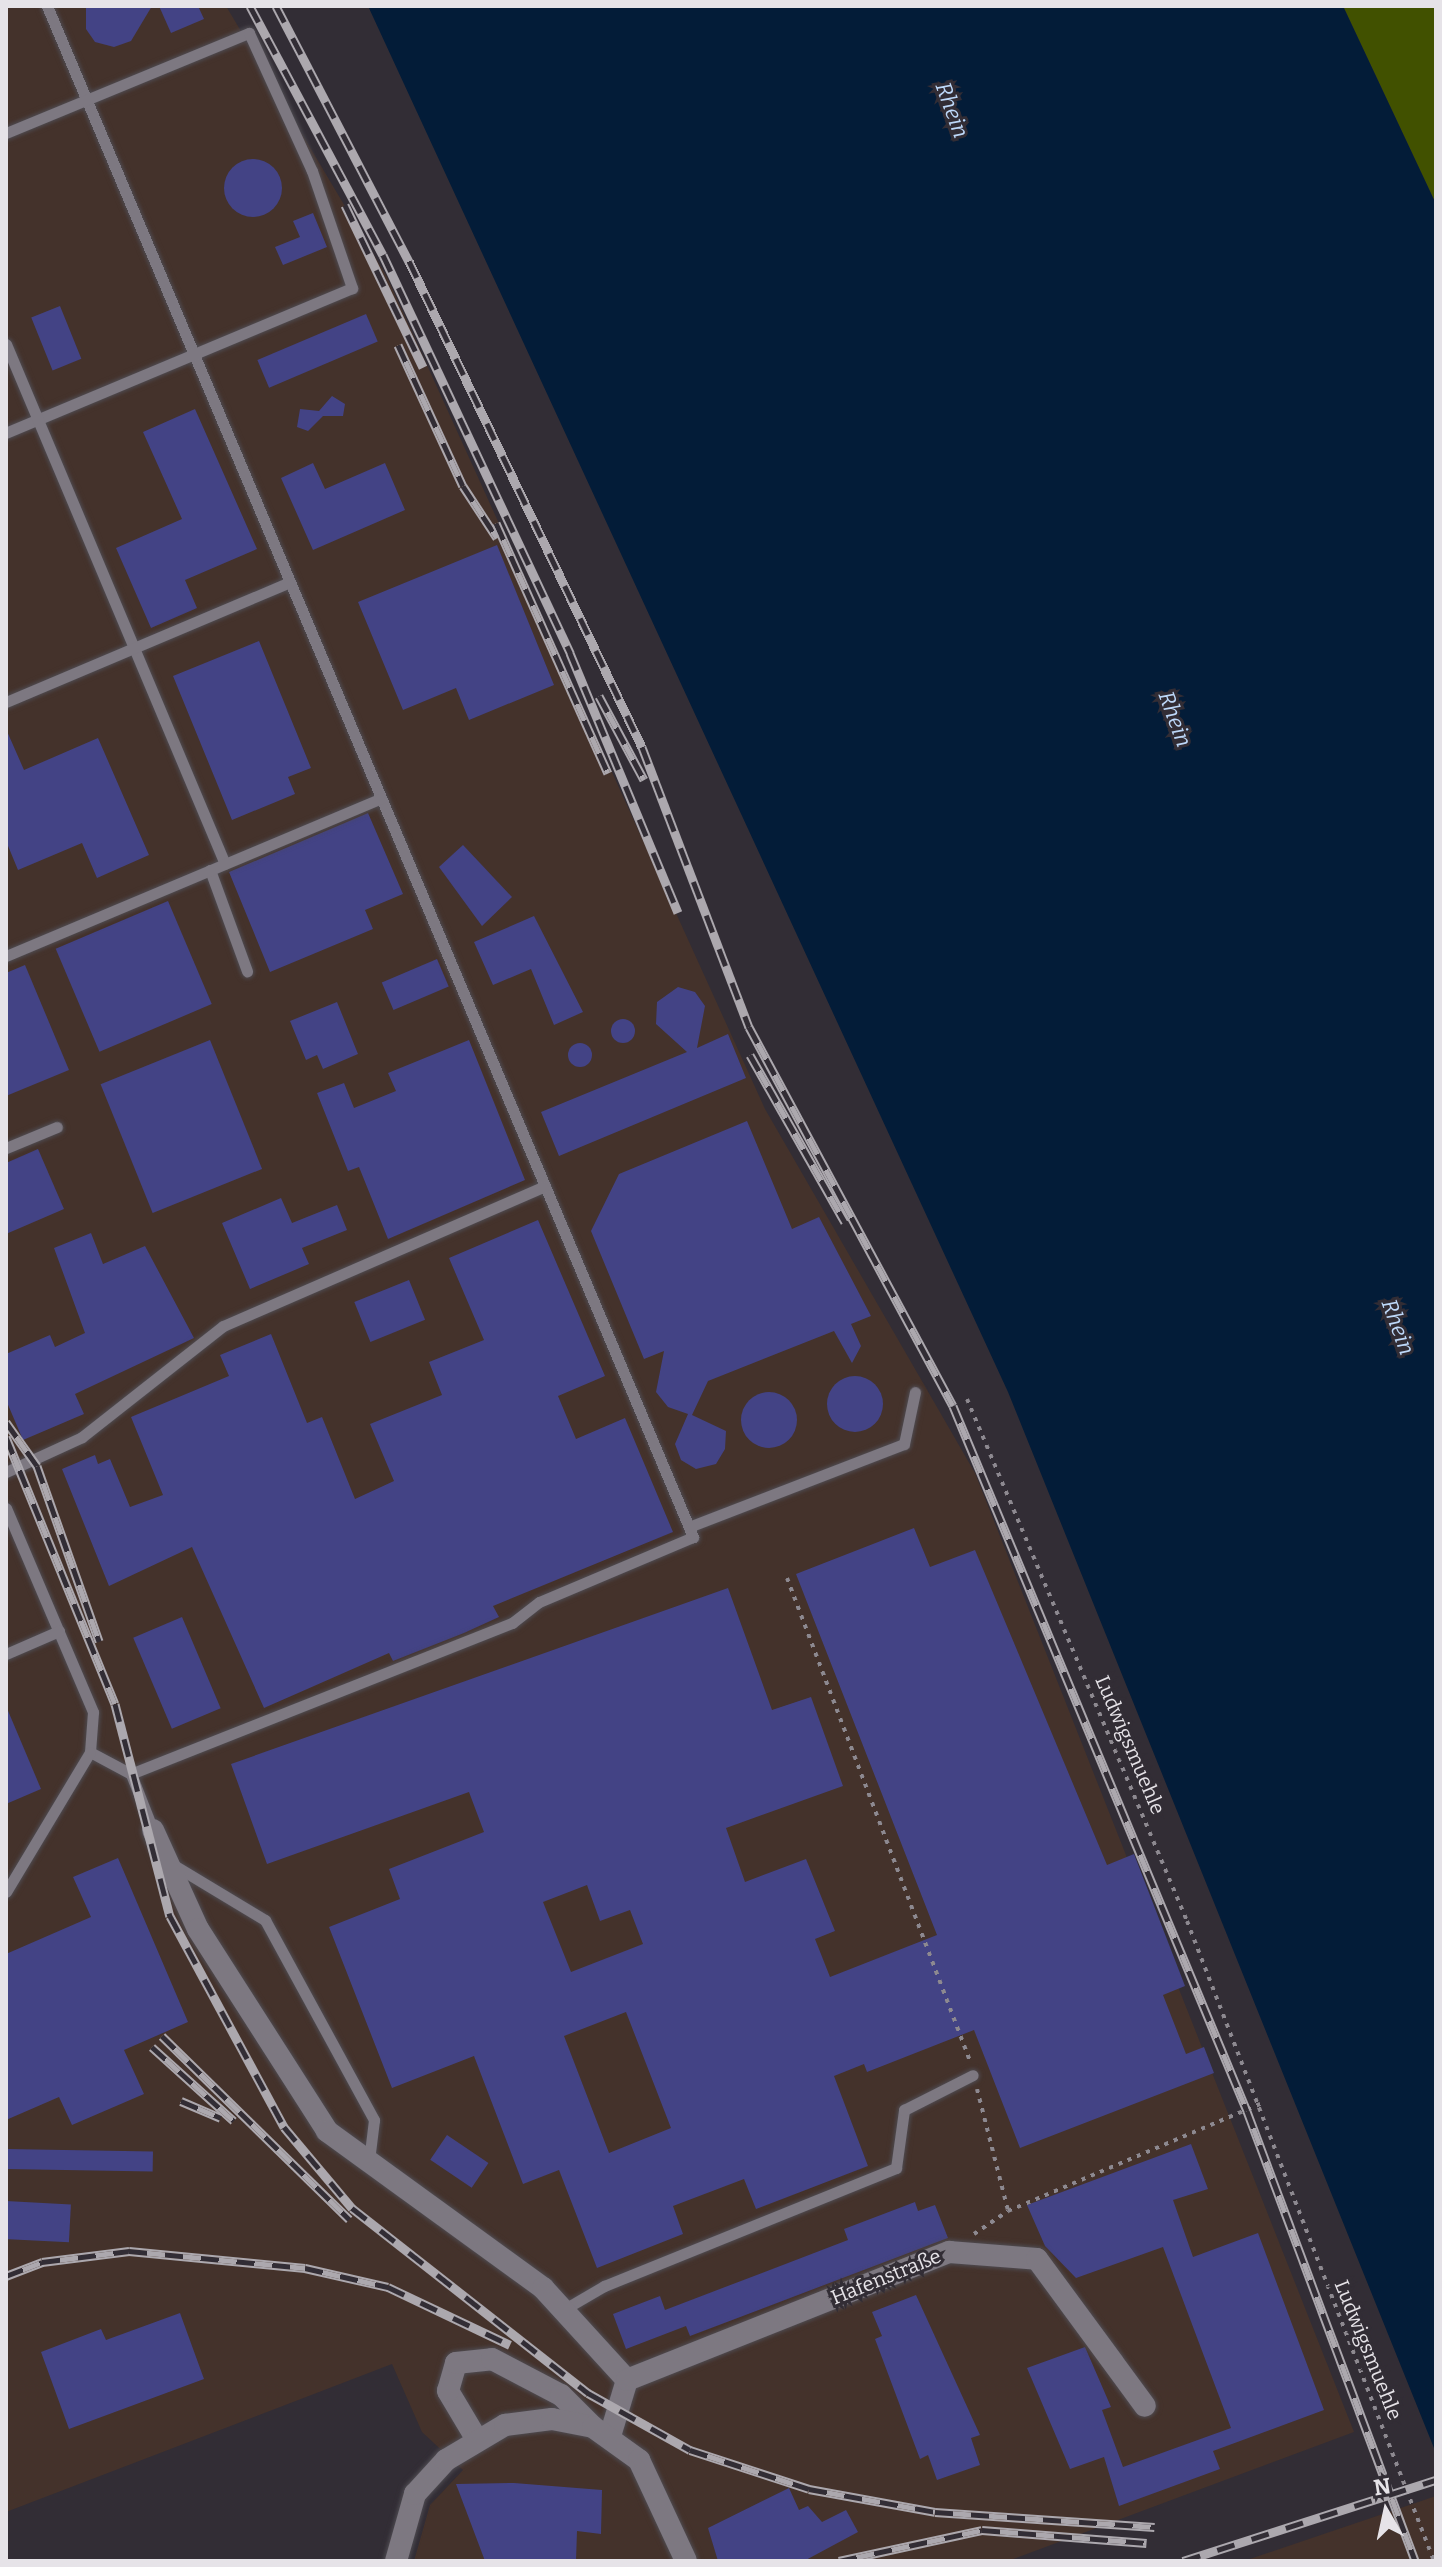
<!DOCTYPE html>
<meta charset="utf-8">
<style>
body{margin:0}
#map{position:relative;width:1442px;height:2567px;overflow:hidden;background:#322d35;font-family:Bitter,serif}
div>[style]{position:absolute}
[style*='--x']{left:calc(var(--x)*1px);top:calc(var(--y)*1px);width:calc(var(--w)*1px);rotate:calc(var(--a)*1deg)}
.industrial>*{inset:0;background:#44322b}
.green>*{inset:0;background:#415100}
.water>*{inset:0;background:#031c38}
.building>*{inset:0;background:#434385;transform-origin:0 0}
.round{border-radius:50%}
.path>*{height:4px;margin-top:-2px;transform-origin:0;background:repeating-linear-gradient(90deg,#8d8990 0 4px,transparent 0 10px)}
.roads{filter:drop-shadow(0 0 2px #4e4b51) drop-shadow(0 0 2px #4e4b51)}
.service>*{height:11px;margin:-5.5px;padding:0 5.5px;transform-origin:5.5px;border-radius:5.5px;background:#7d7881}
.minor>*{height:22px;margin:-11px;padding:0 11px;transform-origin:11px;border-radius:11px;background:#7d7881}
.rail>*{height:9px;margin-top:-4.5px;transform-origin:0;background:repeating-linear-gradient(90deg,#322d35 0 18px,#aca8ae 0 36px);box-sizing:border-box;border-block:2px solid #aca8ae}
span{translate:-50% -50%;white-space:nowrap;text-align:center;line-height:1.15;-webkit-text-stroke:6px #322d35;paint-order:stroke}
.street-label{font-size:20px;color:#e6e3e8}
.water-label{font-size:22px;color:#bdd8f9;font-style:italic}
.frame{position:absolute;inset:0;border:8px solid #e6e3e8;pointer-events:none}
.north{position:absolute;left:1346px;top:2471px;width:80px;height:80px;-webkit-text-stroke:6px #322d35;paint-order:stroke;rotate:351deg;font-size:22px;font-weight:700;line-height:32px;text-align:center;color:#e6e3e8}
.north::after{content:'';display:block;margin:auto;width:28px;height:36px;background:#e6e3e8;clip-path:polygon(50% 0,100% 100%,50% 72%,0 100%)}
</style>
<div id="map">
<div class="industrial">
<div style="clip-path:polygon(6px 6px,226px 6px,387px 277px,765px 1109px,975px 1473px,1354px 2432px,1008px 2561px,414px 2561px,430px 2505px,463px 2470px,422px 2432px,392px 2364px,6px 2512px)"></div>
<div style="clip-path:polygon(1436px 2496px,1436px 2561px,1244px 2561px)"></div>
</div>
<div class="green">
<div style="clip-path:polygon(1343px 6px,1436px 6px,1436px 204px)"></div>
</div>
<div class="water">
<div style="clip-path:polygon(368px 6px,1343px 6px,1436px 204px,1436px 2453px,1008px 1392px)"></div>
</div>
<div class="building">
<div style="clip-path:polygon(86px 6px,152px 6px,131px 41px,114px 47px,95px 42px,86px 29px)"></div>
<div style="clip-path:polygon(159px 6px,198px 6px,204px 19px,171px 33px)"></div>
<div class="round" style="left:224px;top:159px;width:58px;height:58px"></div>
<div style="clip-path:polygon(313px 213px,327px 247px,283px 265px,275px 247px,300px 237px,293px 221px)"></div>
<div style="left:60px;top:306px;width:57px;height:31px;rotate:68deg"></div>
<div style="left:366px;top:314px;width:30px;height:118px;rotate:67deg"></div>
<div style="clip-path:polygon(332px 396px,345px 404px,343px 416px,323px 416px,308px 431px,297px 427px,300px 409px,319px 411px)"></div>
<div style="clip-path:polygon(195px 409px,257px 549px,185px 580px,197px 608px,151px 628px,116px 548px,182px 519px,143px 432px)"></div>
<div style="clip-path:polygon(313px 463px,325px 489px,385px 463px,405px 510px,313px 550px,281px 478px)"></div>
<div style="clip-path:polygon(497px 545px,554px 685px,469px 720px,456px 688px,403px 710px,358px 602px)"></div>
<div style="clip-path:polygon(259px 641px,311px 768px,288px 777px,295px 794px,232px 820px,173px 676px)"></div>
<div style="clip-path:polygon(6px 729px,24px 770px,98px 738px,149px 855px,97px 878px,82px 843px,18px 870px,6px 841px)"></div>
<div style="clip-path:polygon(368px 813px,403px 894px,365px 910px,373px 929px,270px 972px,229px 872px)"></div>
<div style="clip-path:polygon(463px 845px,512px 897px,482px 926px,439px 867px)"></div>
<div style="left:168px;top:901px;width:112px;height:122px;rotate:67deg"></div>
<div style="clip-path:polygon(534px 916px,583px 1012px,554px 1025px,531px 969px,493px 985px,474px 942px)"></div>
<div style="left:437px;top:959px;width:30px;height:60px;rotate:67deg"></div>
<div style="clip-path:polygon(25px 965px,69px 1070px,6px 1096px,6px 973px)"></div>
<div style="clip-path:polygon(678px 987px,695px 992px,705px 1006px,697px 1048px,728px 1034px,746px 1078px,559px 1156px,541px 1112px,687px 1052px,656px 1024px,657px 1002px)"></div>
<div style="clip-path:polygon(337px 1002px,358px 1054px,323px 1069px,317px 1055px,306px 1060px,290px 1021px)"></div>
<div class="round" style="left:611px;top:1019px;width:24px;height:24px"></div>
<div style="left:210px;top:1040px;width:139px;height:118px;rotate:68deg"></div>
<div style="clip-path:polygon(469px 1040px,525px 1180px,388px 1239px,359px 1167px,348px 1171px,317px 1093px,344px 1083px,354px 1108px,396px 1091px,388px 1073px)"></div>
<div class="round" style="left:568px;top:1043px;width:24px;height:24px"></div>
<div style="clip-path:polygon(747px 1121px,792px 1229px,819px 1217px,871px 1316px,851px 1324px,861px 1346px,852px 1363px,834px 1331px,708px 1381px,692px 1415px,726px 1431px,725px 1449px,716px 1464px,696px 1469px,681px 1460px,675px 1444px,688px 1414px,668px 1407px,656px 1392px,664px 1351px,644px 1359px,591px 1231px,619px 1174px)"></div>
<div style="clip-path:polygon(38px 1149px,64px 1209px,6px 1234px,6px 1163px)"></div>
<div style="clip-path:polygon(281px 1198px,292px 1223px,337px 1205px,347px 1230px,302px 1248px,309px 1264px,250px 1289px,222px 1223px)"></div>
<div style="clip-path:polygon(538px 1220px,605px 1376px,558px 1396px,576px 1439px,625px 1418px,673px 1532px,493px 1606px,499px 1617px,464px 1633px,393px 1661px,389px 1653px,264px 1708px,192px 1547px,109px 1586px,62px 1469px,95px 1455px,98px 1464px,110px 1459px,130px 1507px,163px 1495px,131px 1417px,229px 1376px,220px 1355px,271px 1334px,307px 1423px,322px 1417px,355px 1499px,394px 1481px,370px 1424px,442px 1395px,429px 1362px,484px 1340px,449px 1258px)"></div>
<div style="clip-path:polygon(91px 1233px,103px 1264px,145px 1246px,194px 1338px,75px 1394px,84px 1414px,23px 1440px,6px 1400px,6px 1354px,50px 1335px,55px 1347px,85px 1333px,54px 1248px)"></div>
<div style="left:409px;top:1280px;width:43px;height:59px;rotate:68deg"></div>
<div class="round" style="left:827px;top:1376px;width:56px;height:56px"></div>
<div class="round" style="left:741px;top:1392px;width:56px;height:56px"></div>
<div style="clip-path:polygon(evenodd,914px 1528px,930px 1567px,975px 1550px,1107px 1865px,1134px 1854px,1185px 1986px,1163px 1995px,1186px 2054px,1204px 2047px,1214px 2073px,1020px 2148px,974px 2030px,867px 2072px,864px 2064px,834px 2076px,868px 2166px,756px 2209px,744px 2179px,673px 2206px,683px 2234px,597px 2268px,559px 2170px,523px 2184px,474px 2056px,392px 2088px,329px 1927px,400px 1899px,389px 1869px,484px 1832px,469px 1792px,267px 1864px,231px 1764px,728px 1588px,772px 1710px,811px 1697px,843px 1786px,726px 1828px,745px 1882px,806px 1859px,835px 1931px,815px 1939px,830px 1977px,937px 1935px,796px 1574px,914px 1528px,587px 1885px,600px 1921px,630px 1910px,643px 1944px,571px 1972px,543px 1902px,587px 1885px,914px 1528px,626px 2012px,671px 2128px,609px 2153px,564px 2036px,626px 2012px)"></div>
<div style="left:182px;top:1617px;width:99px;height:53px;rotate:67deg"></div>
<div style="clip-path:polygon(6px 1706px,41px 1789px,6px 1804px)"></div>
<div style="clip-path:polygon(118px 1858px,188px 2022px,124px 2050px,144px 2094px,72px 2125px,59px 2097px,6px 2120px,6px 1954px,91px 1917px,73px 1877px)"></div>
<div style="left:447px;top:2135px;width:50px;height:30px;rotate:34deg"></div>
<div style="clip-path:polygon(1191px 2144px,1208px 2189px,1173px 2200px,1193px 2257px,1258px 2233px,1324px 2410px,1213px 2451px,1220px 2469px,1119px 2506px,1104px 2457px,1070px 2469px,1027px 2368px,1085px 2347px,1111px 2407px,1102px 2410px,1123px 2467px,1231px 2428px,1163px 2247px,1076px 2278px,1045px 2246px,1027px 2205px)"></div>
<div style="left:6px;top:2149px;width:147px;height:20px;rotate:1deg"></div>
<div style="left:6px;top:2201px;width:65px;height:38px;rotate:3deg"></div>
<div style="clip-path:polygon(915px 2202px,918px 2211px,935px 2205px,948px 2238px,690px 2336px,686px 2326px,626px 2349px,613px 2314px,660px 2296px,665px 2310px,848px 2240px,844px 2229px)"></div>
<div style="clip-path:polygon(916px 2295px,980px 2435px,971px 2438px,980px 2465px,937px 2480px,928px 2455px,920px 2459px,875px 2339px,882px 2336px,872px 2312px)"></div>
<div style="clip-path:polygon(180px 2313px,204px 2379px,69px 2429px,41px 2352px,101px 2329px,106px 2340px)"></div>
<div style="clip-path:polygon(514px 2483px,602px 2490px,601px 2534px,577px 2531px,576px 2561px,485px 2561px,456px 2484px)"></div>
<div style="clip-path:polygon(789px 2488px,799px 2510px,808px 2506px,822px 2522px,846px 2510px,858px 2532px,804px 2561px,718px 2561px,708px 2528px)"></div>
</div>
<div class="path">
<div style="--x:967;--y:1399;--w:566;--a:67.15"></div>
<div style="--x:1187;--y:1921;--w:686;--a:68.9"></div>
<div style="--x:787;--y:1578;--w:517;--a:69.25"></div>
<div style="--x:977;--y:2089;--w:126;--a:75.7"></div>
<div style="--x:974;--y:2234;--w:41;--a:-34.1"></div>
<div style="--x:1008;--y:2211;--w:274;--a:-23"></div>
</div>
<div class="roads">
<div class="service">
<div style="--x:47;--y:6;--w:1662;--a:67.12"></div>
<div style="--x:693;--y:1537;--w:167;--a:157.1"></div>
<div style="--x:539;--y:1602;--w:34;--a:142"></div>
<div style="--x:512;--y:1623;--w:410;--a:158.4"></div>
<div style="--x:131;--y:1774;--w:60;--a:68.6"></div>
<div style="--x:6;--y:133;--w:263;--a:-22.4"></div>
<div style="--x:249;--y:33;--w:152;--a:65.5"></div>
<div style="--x:312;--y:171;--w:124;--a:71.1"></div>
<div style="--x:352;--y:288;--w:375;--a:157.3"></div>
<div style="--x:6;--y:344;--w:564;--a:67.16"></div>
<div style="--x:6;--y:702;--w:308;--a:-22.9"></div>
<div style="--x:210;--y:870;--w:108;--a:69.9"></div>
<div style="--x:6;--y:956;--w:407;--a:-22.8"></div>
<div style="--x:6;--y:1148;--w:55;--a:-22.4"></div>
<div style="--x:6;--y:1472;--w:84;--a:-24.7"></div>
<div style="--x:82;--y:1437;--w:179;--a:-38.2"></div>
<div style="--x:223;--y:1326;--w:351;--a:-23.5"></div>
<div style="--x:6;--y:1508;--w:222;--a:66.9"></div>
<div style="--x:93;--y:1712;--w:40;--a:94.3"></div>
<div style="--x:90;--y:1752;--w:47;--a:28.2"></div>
<div style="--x:689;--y:1527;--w:230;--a:-21.1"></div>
<div style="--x:904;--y:1444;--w:53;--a:-78.1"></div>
<div style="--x:6;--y:1654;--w:58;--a:-23.5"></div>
<div style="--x:172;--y:1864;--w:109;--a:31.1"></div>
<div style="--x:265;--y:1920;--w:228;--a:61.4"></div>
<div style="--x:374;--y:2120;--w:41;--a:97"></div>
<div style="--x:6;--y:1892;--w:163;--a:-59"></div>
<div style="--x:563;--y:2310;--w:48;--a:-30.3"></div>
<div style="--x:604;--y:2286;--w:315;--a:-22"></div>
<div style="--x:896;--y:2168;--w:59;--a:-82.1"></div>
<div style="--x:904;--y:2110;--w:77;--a:-26.9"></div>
</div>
<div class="minor">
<div style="--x:153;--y:1830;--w:109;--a:65.6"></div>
<div style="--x:198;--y:1929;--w:240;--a:57.4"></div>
<div style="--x:327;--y:2131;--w:267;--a:36"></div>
<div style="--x:543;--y:2288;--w:125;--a:47.6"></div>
<div style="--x:610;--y:2436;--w:59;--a:-73.1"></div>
<div style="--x:627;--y:2380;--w:347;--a:-21.7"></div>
<div style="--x:949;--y:2252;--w:88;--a:4.5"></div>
<div style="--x:1037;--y:2259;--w:182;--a:53.7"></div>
<div style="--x:476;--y:2438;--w:55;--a:-120.8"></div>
<div style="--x:448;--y:2391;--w:29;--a:-74"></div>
<div style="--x:456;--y:2363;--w:36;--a:-6"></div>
<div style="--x:492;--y:2359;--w:78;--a:27.6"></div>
<div style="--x:561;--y:2395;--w:44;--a:45"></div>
<div style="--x:396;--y:2561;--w:70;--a:-74.2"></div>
<div style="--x:415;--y:2494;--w:46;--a:-47.6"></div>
<div style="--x:446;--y:2460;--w:69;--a:-30.7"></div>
<div style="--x:505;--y:2425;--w:47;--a:-7.3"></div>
<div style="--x:552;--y:2419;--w:42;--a:11"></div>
<div style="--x:593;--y:2427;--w:57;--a:35.7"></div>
<div style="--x:639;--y:2460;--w:111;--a:65"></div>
</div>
</div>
<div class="rail">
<div style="--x:250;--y:6;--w:282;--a:61.9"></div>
<div style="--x:383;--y:255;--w:440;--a:64.8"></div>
<div style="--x:570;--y:653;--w:281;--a:67.4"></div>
<div style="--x:276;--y:6;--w:288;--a:62.5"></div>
<div style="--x:409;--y:261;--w:539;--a:64.39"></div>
<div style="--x:642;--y:747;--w:300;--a:69.1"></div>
<div style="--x:749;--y:1027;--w:430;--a:61.7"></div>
<div style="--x:953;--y:1406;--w:764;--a:67.36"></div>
<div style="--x:1247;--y:2111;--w:480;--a:69.5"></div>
<div style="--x:345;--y:205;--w:180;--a:64.3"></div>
<div style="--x:398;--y:345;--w:155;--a:65.3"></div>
<div style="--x:463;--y:486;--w:62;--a:56.8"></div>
<div style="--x:496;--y:523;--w:274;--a:65.9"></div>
<div style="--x:599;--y:696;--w:95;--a:61.8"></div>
<div style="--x:750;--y:1055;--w:192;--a:60.4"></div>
<div style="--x:6;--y:1422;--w:54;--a:54.8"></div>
<div style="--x:37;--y:1466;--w:186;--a:70.5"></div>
<div style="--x:6;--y:1437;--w:288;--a:67.8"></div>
<div style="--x:115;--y:1704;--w:219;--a:75.5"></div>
<div style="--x:170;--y:1916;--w:240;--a:61.6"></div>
<div style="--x:284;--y:2127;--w:106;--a:50"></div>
<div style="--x:352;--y:2208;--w:300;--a:38.1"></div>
<div style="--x:588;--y:2393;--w:117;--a:29.2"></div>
<div style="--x:690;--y:2450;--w:125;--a:18.1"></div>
<div style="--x:809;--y:2489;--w:128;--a:10.3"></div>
<div style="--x:935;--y:2512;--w:220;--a:3.9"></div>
<div style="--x:162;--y:2036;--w:262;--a:44.4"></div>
<div style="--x:152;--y:2047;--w:110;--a:42.1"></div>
<div style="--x:181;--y:2101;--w:43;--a:23"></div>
<div style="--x:6;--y:2276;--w:39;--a:-21"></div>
<div style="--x:42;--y:2262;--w:88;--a:-7.2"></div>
<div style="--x:129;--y:2251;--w:177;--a:5.5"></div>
<div style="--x:305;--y:2268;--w:85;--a:12.9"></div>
<div style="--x:388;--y:2287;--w:135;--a:25.4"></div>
<div style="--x:839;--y:2561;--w:146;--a:-12.2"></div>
<div style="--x:982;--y:2530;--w:165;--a:4.5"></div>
<div style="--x:1183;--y:2561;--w:266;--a:-17.8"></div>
</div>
<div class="street-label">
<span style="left:1130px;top:1745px;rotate:67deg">Ludwigsmuehle</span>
<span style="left:886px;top:2277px;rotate:-22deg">Hafenstraße</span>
<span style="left:1368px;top:2350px;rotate:68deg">Ludwigsmuehle</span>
</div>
<div class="water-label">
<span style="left:952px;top:110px;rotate:70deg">Rhein</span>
<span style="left:1175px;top:719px;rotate:70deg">Rhein</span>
<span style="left:1398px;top:1327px;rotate:70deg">Rhein</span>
</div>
<div class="frame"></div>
<div class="north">N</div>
</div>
